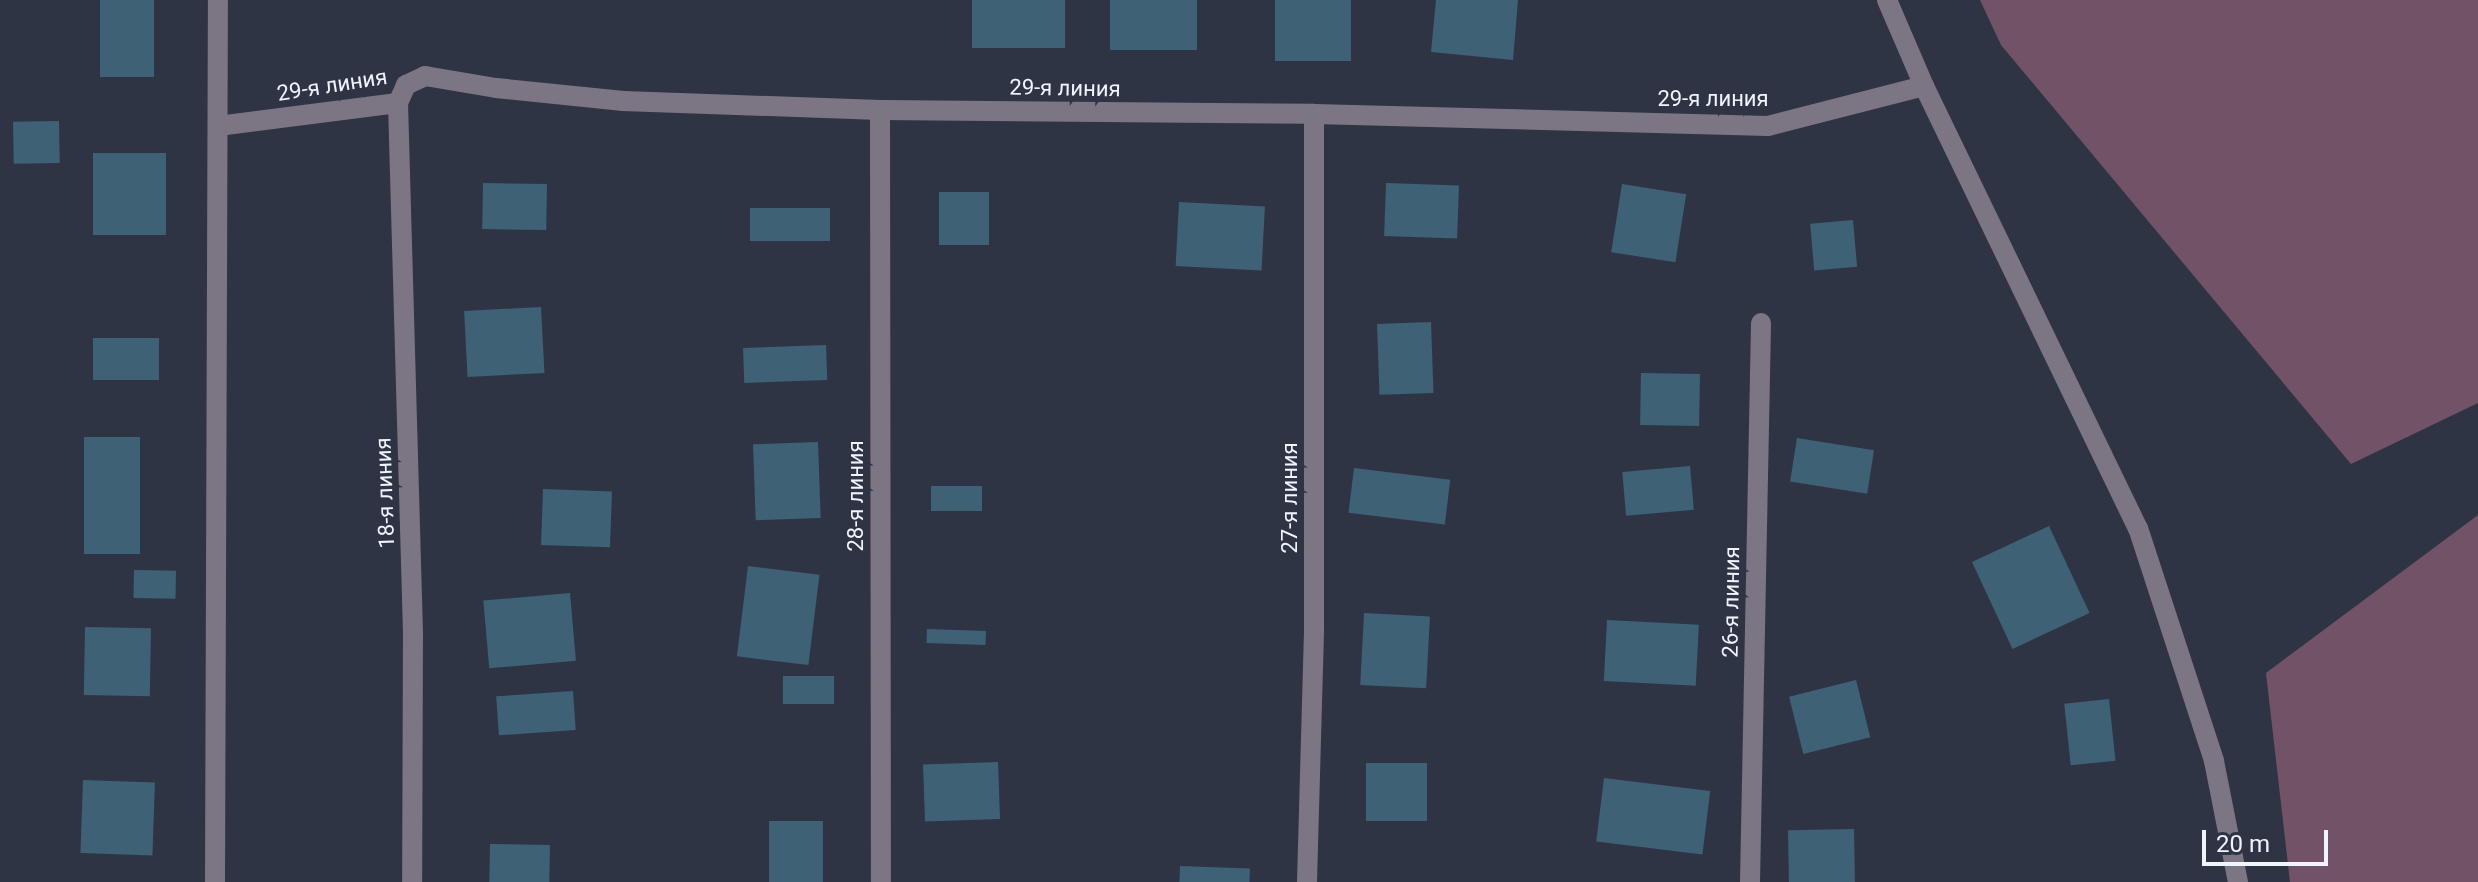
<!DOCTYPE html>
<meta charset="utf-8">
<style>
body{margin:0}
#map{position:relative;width:2478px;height:882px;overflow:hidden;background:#2f3445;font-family:Roboto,sans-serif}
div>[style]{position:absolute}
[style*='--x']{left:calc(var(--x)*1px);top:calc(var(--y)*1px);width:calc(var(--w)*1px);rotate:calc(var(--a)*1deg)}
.forest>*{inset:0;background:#725267}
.building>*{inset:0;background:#3f6175;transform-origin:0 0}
.minor>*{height:20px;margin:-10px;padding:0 10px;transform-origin:10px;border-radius:10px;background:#7c7684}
span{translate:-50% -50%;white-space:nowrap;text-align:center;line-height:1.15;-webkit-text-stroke:8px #2f3445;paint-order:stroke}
.street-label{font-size:22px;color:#f0f4ff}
.scale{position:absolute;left:2202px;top:830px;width:126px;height:36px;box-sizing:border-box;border:4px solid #f0f4ff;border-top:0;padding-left:10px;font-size:24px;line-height:28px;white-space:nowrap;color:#f0f4ff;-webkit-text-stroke:6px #2f3445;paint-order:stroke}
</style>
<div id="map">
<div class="forest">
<div style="clip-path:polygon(1980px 0,2478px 0,2478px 403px,2351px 464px,2001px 45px)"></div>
<div style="clip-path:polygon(2478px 515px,2478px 882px,2290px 882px,2266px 673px)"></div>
</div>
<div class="building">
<div style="left:100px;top:0;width:54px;height:77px"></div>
<div style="left:972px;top:0;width:93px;height:48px"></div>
<div style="left:1110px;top:0;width:87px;height:50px"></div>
<div style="left:1275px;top:0;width:76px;height:61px"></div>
<div style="clip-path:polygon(1436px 0,1518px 0,1513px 60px,1431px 52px)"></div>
<div style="left:59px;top:121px;width:42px;height:46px;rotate:89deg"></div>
<div style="left:93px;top:153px;width:73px;height:82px"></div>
<div style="left:483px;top:183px;width:64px;height:46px;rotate:1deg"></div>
<div style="left:1386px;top:183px;width:73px;height:53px;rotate:2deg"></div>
<div style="left:1622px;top:184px;width:65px;height:69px;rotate:9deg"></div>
<div style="left:939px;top:192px;width:50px;height:53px"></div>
<div style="left:1179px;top:202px;width:86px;height:64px;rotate:3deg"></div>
<div style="left:830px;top:208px;width:33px;height:80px;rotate:90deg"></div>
<div style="left:1853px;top:220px;width:47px;height:43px;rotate:85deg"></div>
<div style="left:541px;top:307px;width:66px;height:77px;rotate:87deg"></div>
<div style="left:1431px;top:322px;width:71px;height:54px;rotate:88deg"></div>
<div style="left:93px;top:338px;width:66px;height:42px"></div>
<div style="left:826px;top:345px;width:35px;height:83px;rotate:88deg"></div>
<div style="left:1641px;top:373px;width:59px;height:52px;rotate:1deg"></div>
<div style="left:84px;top:437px;width:56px;height:117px"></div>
<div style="left:1797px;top:438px;width:78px;height:44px;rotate:9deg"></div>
<div style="left:818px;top:442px;width:76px;height:65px;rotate:88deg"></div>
<div style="left:1690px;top:466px;width:44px;height:68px;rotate:85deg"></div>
<div style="left:1354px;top:468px;width:97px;height:45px;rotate:7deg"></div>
<div style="left:982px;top:486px;width:25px;height:51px;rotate:90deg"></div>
<div style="left:543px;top:489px;width:69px;height:56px;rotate:2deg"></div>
<div style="left:2049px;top:526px;width:96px;height:85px;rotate:65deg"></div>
<div style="left:748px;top:566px;width:72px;height:91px;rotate:7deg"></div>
<div style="left:134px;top:570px;width:42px;height:28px;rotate:1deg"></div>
<div style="left:570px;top:593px;width:68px;height:87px;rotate:85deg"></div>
<div style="left:1364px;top:613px;width:66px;height:72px;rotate:3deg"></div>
<div style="left:1607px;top:620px;width:92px;height:61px;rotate:3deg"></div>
<div style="left:85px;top:627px;width:66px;height:68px;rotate:1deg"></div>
<div style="left:927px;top:629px;width:59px;height:14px;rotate:2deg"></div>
<div style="left:783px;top:676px;width:51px;height:28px"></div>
<div style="left:1856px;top:680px;width:59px;height:69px;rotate:76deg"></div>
<div style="left:573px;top:691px;width:39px;height:77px;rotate:86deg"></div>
<div style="left:2109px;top:699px;width:62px;height:45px;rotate:84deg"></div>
<div style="left:998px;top:762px;width:57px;height:75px;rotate:88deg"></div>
<div style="left:1366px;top:763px;width:61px;height:58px"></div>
<div style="left:1604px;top:778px;width:107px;height:64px;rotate:7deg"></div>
<div style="left:83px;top:780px;width:72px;height:73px;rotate:2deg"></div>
<div style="left:769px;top:821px;width:54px;height:61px"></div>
<div style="left:1854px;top:829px;width:53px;height:66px;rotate:89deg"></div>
<div style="left:490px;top:844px;width:60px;height:38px;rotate:1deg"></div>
<div style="left:1180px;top:866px;width:70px;height:16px;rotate:2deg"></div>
</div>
<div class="minor">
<div style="--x:1887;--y:0;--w:94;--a:66.7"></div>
<div style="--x:1924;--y:86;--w:491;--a:64.2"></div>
<div style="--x:2138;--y:528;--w:245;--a:71.9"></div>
<div style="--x:2214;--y:761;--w:123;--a:78.8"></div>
<div style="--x:398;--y:103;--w:530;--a:88.38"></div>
<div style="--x:413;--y:633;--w:249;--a:90.2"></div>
<div style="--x:880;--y:110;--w:772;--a:89.93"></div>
<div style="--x:218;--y:126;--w:181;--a:-7.3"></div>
<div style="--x:398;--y:103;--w:20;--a:-66"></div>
<div style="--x:406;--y:85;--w:21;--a:-25"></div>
<div style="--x:425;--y:76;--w:72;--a:9.6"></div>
<div style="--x:496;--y:88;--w:128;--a:5.8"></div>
<div style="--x:623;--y:101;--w:257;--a:2"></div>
<div style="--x:880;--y:110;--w:434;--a:0.5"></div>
<div style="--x:1314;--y:114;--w:454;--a:1.5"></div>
<div style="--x:1768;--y:126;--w:161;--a:-14.4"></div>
<div style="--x:215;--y:882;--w:882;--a:-89.81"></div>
<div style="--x:1307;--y:882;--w:254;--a:-88.4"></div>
<div style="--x:1314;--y:628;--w:514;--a:-90"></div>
<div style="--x:1750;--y:882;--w:559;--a:-88.87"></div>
</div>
<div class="street-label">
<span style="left:332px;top:85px;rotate:-9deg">29-я линия</span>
<span style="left:1065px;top:88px;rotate:1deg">29-я линия</span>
<span style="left:1713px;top:99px">29-я линия</span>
<span style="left:385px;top:493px;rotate:-92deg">18-я линия</span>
<span style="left:856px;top:496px;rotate:-90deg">28-я линия</span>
<span style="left:1290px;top:498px;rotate:-90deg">27-я линия</span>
<span style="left:1731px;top:602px;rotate:-89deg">26-я линия</span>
</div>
<div class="scale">20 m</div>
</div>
